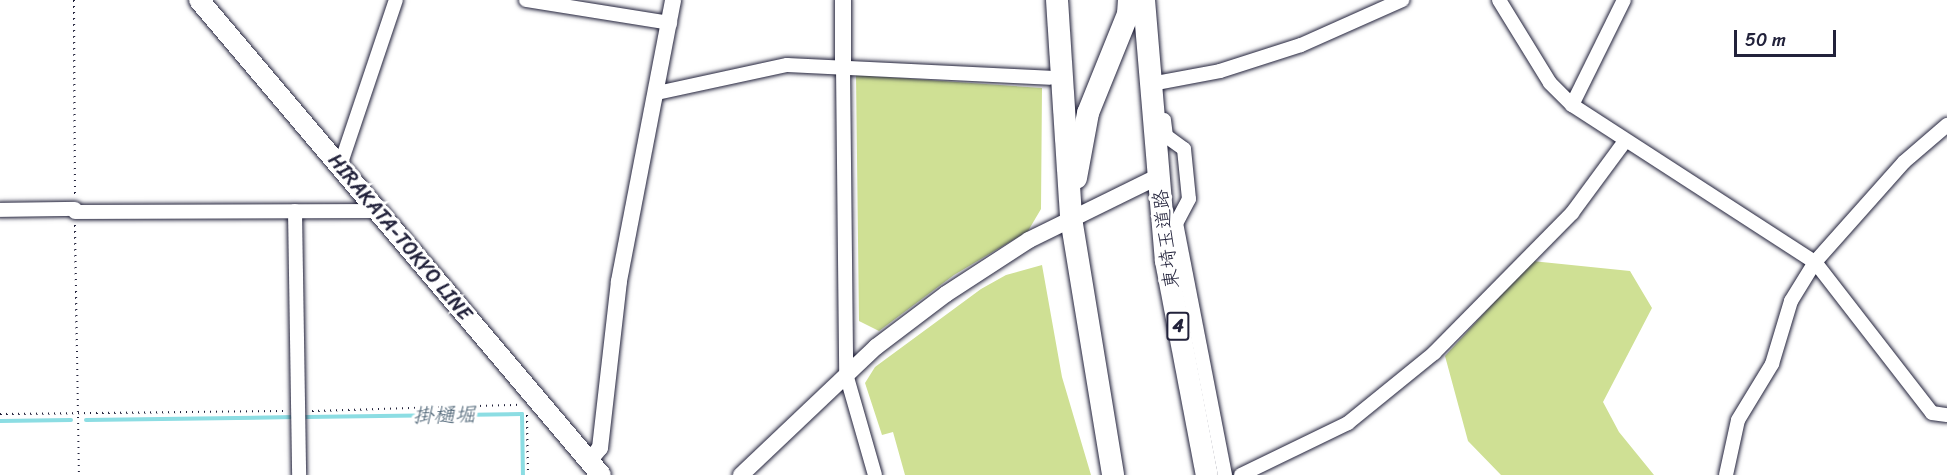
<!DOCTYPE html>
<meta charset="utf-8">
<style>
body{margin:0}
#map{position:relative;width:1947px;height:475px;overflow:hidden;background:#fff;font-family:Sriracha,"Klee One",sans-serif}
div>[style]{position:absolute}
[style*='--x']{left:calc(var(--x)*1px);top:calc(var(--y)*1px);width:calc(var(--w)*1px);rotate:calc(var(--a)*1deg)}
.green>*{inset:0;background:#cfe094}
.stream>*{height:4px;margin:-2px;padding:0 2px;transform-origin:2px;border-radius:2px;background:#8cdde3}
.path>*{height:2px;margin-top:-1px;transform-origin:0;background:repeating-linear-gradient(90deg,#22223b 0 1.5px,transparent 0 6px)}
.roads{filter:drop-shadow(0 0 2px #22223b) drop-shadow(0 0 2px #22223b)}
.minor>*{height:14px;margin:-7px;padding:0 7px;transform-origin:7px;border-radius:7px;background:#fff}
.tertiary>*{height:16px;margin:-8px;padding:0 8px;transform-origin:8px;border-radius:8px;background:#fff}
.secondary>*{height:20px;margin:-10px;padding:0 10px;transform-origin:10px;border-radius:10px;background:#fff}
.trunk>*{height:22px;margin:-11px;padding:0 11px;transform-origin:11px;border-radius:11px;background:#fff}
span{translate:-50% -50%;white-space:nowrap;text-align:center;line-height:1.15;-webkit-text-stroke:6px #fff;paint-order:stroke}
.shield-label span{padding:2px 4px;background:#fff;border:2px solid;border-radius:4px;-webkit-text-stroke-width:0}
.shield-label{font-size:18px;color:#22223b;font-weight:700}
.street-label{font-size:20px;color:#22223b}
.water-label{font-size:21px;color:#425a6d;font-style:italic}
.scale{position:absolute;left:1734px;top:30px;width:102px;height:27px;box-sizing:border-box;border:3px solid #22223b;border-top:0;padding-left:8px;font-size:18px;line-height:21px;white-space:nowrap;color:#22223b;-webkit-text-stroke:4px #fff;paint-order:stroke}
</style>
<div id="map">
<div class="green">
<div style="clip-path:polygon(856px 75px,1042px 88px,1041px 209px,1028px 231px,954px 275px,879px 331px,859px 321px)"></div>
<div style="clip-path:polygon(1532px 261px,1630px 271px,1652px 308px,1603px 402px,1619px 432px,1654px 475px,1501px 475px,1468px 441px,1445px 356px)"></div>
<div style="clip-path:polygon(1042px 265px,1062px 377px,1091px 475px,905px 475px,893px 432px,882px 435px,865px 383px,875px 367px,981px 289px,1006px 275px)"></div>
</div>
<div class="stream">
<div style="--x:306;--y:417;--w:216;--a:-0.8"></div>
<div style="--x:522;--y:414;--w:61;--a:89.1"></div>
<div style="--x:86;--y:420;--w:209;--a:-0.8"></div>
<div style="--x:0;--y:421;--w:71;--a:-0.8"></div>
</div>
<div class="path">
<div style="--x:74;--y:0;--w:195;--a:89.7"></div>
<div style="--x:75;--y:225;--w:250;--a:89.1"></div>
<div style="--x:312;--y:411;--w:207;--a:-1.7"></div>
<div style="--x:0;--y:414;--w:285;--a:-0.6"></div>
<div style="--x:527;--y:415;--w:60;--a:89"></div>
</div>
<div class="roads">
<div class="minor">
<div style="--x:526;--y:0;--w:146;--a:9.1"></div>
<div style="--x:1499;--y:0;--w:97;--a:58.4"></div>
<div style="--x:1550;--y:83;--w:31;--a:45"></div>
<div style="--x:1572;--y:105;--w:289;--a:32.9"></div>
<div style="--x:1815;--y:262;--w:191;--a:52.2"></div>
<div style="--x:1932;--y:413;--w:15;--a:8"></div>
<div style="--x:843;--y:67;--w:307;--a:89.4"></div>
<div style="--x:846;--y:374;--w:105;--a:74"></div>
<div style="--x:1151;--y:84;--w:70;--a:-10.7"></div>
<div style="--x:1220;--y:71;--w:85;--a:-17.8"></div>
<div style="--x:1301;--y:45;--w:111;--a:-24"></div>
<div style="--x:657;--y:93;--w:133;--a:-12.2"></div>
<div style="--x:787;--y:65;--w:263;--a:2.8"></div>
<div style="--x:1572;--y:105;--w:117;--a:-63.7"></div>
<div style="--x:1164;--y:120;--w:16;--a:83"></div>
<div style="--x:1166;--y:136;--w:22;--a:36"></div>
<div style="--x:1184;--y:149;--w:50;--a:84.3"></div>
<div style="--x:1189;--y:199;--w:27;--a:118"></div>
<div style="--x:1176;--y:223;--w:257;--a:79"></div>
<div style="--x:340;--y:166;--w:175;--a:-71.4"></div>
<div style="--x:0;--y:210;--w:75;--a:-0.8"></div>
<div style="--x:295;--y:211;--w:264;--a:89.1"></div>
<div style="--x:75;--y:212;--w:303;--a:-0.2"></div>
<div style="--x:1241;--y:475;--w:119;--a:-25.9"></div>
<div style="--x:1348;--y:423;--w:111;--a:-39.1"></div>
<div style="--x:1434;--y:353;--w:197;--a:-45.4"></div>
<div style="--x:1572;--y:213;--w:89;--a:-53.6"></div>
<div style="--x:1726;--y:475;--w:56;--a:-77.7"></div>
<div style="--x:1738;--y:420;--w:66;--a:-58.7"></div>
<div style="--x:1772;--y:364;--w:66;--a:-73.2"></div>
<div style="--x:1791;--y:301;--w:46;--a:-58.4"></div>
<div style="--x:1815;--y:262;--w:134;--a:-48.3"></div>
<div style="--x:1904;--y:162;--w:57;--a:-40.7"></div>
</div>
<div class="tertiary">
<div style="--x:843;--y:67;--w:67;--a:-90"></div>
<div style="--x:589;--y:461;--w:17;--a:-50"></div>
<div style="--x:600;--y:448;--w:168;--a:-83.5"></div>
<div style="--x:619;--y:281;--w:286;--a:-79.1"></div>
<div style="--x:741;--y:475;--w:186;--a:-43.5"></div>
<div style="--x:876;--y:347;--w:88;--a:-37.1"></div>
<div style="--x:946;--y:294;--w:99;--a:-33"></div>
<div style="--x:1029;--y:240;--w:145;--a:-26.2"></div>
</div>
<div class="secondary">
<div style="--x:199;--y:0;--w:622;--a:49.76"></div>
</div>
<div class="trunk">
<div style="--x:1057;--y:0;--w:218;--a:86.3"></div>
<div style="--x:1071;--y:218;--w:260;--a:80.7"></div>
<div style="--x:1144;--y:0;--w:262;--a:85.2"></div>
<div style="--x:1166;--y:261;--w:218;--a:79.2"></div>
<div style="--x:1076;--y:178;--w:66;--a:-79.5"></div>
<div style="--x:1088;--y:113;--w:107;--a:-68"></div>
<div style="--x:1128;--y:14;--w:14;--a:-86"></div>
</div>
</div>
<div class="shield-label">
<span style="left:1178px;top:326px">4</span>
</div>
<div class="street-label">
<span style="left:400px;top:237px;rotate:50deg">HIRAKATA-TOKYO LINE</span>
<span style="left:1166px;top:239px;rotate:-97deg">東埼玉道路</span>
</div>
<div class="water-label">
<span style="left:444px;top:415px;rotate:-1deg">掛樋堀</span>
</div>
<div class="scale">50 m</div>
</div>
